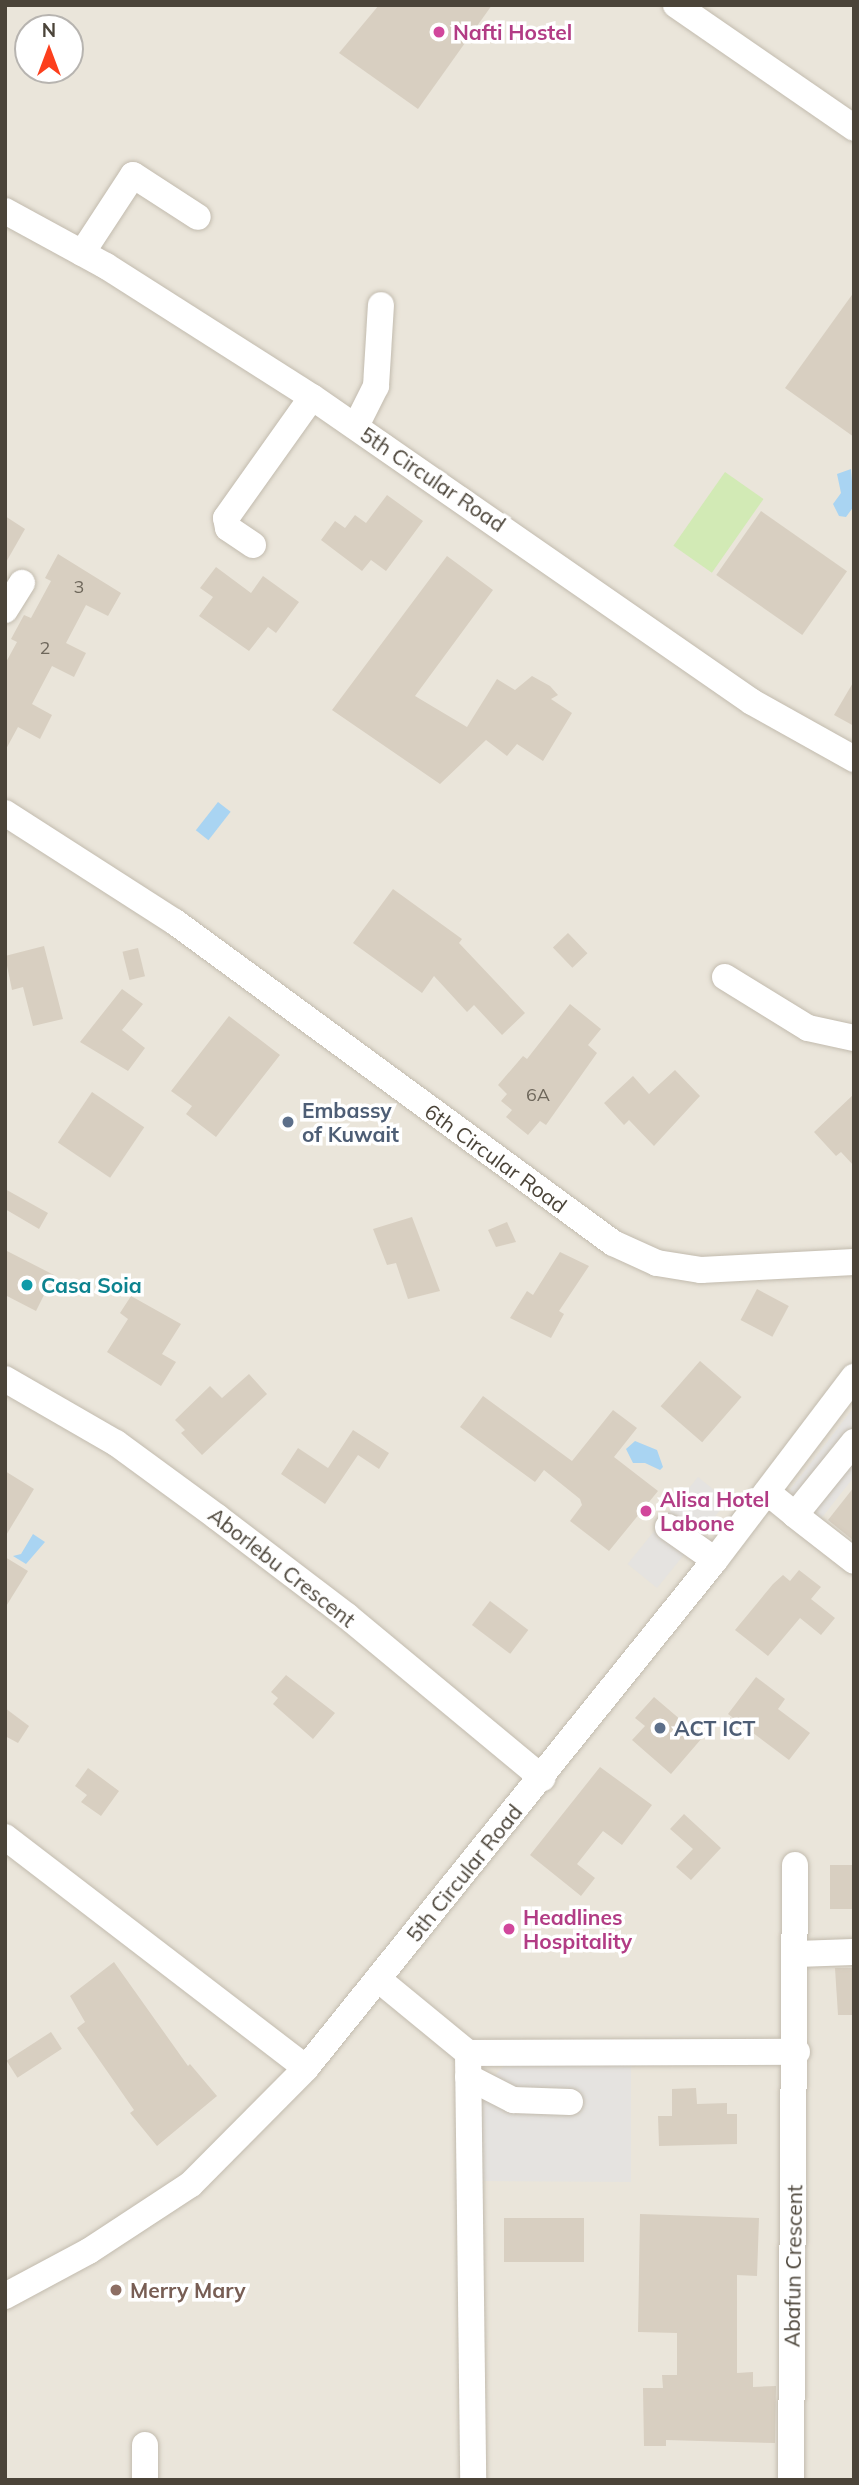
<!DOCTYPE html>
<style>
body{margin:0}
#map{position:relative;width:859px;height:2485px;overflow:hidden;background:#f6f3ec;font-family:Mulish,sans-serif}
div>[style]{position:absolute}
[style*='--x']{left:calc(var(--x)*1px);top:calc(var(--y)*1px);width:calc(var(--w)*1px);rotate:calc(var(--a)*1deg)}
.residential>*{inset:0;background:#eae5da}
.green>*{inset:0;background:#d2eab5;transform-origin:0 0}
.parking>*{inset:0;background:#e5e3e0;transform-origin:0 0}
.water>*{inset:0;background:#a9d4f2;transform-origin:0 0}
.building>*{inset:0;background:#d8cfc1;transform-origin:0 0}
.roads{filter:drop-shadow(0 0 2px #c2bbae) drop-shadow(0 0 2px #c2bbae)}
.minor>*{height:26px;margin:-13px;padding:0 13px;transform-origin:13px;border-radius:13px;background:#fff}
.dots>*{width:19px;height:19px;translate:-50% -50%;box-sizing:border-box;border:4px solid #fff;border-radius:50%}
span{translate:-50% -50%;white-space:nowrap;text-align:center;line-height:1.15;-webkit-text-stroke:7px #fff;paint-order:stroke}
.number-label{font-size:18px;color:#6e675b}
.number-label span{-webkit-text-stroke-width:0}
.hotel-label{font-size:21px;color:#b23c85;font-weight:700}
.left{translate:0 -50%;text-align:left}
.street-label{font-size:21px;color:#4b4439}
.service-label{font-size:21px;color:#4e5e75;font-weight:700}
.culture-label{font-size:21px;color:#0d838f;font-weight:700}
.education-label{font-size:21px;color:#785e54;font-weight:700}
.frame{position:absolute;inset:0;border:7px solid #4b4439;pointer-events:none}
.north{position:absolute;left:14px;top:14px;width:70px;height:70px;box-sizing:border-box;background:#fff;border:2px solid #b7b4b0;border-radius:50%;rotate:0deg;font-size:19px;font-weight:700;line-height:28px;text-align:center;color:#4b4439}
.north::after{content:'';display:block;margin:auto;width:24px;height:32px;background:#fc3f1d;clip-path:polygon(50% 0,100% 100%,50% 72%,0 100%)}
</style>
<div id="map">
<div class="residential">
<div style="clip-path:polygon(evenodd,5px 5px,854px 5px,854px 2480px,5px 2480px,5px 5px,28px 28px,70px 28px,70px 70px,28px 70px,28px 28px)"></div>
</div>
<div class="green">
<div style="left:725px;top:472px;width:47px;height:90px;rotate:35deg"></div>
</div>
<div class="parking">
<div style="clip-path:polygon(854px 1407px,854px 1477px,805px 1539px,772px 1513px)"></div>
<div style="left:698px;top:1477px;width:38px;height:112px;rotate:39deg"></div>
<div style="clip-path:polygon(631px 2062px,631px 2182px,481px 2181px,480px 2091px,506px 2064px)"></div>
</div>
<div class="water">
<div style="clip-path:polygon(851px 469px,854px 506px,846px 517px,839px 516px,833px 504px,841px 493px,837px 474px)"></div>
<div style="left:218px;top:802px;width:16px;height:36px;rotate:38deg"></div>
<div style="clip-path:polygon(635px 1441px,657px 1450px,663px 1467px,660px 1470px,645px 1463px,633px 1463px,626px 1449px)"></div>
<div style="clip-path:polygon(33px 1534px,45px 1542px,26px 1564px,13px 1556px,21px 1554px)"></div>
</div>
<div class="building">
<div style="clip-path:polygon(379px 5px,492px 5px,418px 109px,339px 53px)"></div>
<div style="clip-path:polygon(854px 292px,854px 437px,785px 388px)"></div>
<div style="clip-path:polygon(387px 495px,423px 521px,386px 571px,371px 560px,362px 571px,321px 540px,335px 521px,345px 528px,355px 515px,366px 523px)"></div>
<div style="left:761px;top:511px;width:105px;height:78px;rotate:35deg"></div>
<div style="clip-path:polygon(5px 516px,25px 529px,5px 564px)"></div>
<div style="clip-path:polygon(58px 554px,121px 593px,108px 616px,86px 605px,66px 643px,86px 653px,74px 677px,52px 666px,32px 704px,52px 715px,40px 739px,18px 727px,5px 751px,5px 664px,17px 642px,11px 639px,24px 615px,31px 618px,51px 581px,45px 578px)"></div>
<div style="clip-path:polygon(447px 556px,493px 590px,415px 696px,467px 727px,497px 679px,515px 690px,532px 676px,550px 686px,558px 695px,551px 699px,572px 713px,543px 761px,517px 744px,507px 756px,486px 740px,440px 784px,332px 710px)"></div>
<div style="clip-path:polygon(216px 567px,251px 593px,263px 576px,299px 602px,276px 633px,268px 627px,249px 651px,199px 616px,213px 597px,200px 588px)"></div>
<div style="clip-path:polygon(854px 681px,854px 726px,834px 715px)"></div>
<div style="clip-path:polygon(393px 889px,462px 939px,459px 943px,525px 1013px,502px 1035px,474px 1005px,467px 1012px,434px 976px,422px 993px,353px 943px)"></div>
<div style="left:568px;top:933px;width:28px;height:21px;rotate:46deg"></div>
<div style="clip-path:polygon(44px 946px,63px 1019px,33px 1026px,23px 987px,12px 990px,5px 956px)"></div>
<div style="left:138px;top:948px;width:29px;height:16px;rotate:76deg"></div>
<div style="clip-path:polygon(122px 989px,143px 1004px,122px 1030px,145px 1048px,128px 1071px,80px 1042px)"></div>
<div style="clip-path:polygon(570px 1004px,601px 1029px,588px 1045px,597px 1053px,546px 1125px,540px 1121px,528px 1135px,506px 1117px,512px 1110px,501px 1101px,507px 1094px,498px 1085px,523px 1056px,527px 1059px)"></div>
<div style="clip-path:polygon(229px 1016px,280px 1055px,216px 1137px,186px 1114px,192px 1106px,171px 1091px)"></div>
<div style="clip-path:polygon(675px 1070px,700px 1096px,654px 1146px,629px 1120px,624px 1125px,604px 1103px,633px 1076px,649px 1094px)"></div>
<div style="left:92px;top:1092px;width:63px;height:61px;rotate:34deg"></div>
<div style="clip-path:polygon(854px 1094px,854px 1166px,841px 1152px,836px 1156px,814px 1132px)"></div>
<div style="clip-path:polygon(5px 1189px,48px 1213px,39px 1229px,5px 1209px)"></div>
<div style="clip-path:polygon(412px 1217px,440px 1291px,408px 1299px,396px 1263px,387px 1265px,373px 1229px)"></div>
<div style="clip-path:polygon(507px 1222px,516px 1242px,496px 1247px,488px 1230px)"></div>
<div style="clip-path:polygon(5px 1250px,54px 1275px,36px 1311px,5px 1295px)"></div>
<div style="clip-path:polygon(560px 1252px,589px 1266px,559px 1311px,564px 1314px,551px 1338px,510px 1318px,527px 1291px,533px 1295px)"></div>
<div style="left:757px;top:1289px;width:36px;height:35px;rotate:28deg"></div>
<div style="clip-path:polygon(131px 1296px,181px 1324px,162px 1354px,176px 1362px,161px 1386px,107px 1352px,128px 1319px,120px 1313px)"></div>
<div style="left:700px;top:1361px;width:55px;height:60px;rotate:41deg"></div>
<div style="clip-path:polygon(249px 1374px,267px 1394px,202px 1455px,181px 1433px,185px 1430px,175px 1420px,210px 1386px,222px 1398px)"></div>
<div style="clip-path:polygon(483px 1396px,572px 1461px,613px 1410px,637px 1428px,614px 1457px,658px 1491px,609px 1551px,570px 1521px,582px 1505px,580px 1499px,544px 1470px,535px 1482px,460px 1427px)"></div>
<div style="clip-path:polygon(353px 1430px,389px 1453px,379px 1469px,358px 1455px,325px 1504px,281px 1474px,298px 1448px,328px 1468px)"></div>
<div style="clip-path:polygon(5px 1471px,34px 1489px,5px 1537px)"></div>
<div style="clip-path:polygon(854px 1487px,854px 1541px,828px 1520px)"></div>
<div style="clip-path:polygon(5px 1557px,28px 1571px,5px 1608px)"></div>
<div style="clip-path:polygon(799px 1570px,821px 1587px,811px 1599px,835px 1618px,821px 1635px,800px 1618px,768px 1656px,735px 1630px,773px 1584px,783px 1575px,790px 1581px)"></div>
<div style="left:490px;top:1601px;width:48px;height:30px;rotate:37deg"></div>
<div style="clip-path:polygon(286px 1675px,335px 1713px,313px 1739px,273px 1704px,278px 1698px,271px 1692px)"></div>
<div style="clip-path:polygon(756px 1677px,785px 1699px,778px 1709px,810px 1733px,789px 1760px,728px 1714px)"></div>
<div style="clip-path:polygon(654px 1697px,702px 1738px,671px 1774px,632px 1740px,645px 1726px,635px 1718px)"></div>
<div style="clip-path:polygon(5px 1708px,29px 1726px,18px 1743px,5px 1736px)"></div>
<div style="clip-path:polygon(600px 1767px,652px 1805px,622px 1845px,603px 1831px,577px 1864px,595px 1878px,581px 1896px,530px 1855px)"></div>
<div style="clip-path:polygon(88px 1768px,119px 1791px,101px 1816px,81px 1802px,87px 1795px,75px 1786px)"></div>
<div style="clip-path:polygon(684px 1814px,721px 1848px,691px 1880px,676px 1867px,693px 1849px,670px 1829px)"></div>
<div style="left:854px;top:1865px;width:44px;height:24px;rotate:90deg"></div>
<div style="clip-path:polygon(114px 1962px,188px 2066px,190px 2064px,217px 2096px,157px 2146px,130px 2113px,134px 2110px,77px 2028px,85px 2022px,70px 1996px)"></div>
<div style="clip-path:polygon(835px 1968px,854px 1968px,854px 2015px,838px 2015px)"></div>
<div style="left:51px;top:2032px;width:20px;height:53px;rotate:57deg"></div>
<div style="clip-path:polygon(696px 2088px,697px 2104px,727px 2103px,727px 2114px,737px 2114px,737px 2144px,659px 2146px,658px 2116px,672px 2116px,672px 2089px)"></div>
<div style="clip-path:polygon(640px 2214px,759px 2218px,757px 2276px,737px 2275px,737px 2373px,753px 2372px,753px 2387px,776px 2386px,775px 2443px,666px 2440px,666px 2446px,644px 2446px,643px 2388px,663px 2388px,662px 2375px,677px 2375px,677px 2333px,638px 2332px)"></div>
<div style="left:584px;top:2218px;width:44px;height:80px;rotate:90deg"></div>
</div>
<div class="roads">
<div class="minor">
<div style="--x:676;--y:5;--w:216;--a:34.6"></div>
<div style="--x:5;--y:211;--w:115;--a:28.6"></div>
<div style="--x:106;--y:266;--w:244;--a:32.5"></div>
<div style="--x:312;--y:397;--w:535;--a:34.73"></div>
<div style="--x:752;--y:702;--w:117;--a:29.2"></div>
<div style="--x:82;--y:253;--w:93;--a:-56.8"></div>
<div style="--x:133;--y:175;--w:77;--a:32.9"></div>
<div style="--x:356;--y:426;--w:45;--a:-63.4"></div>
<div style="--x:376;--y:386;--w:81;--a:-86.5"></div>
<div style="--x:253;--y:545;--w:30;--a:-146"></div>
<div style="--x:228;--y:528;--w:10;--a:-101"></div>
<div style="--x:226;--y:518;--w:148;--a:-54.6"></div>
<div style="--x:5;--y:610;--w:32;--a:-58"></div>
<div style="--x:5;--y:813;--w:202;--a:32.7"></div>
<div style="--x:175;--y:922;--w:543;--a:36.24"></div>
<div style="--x:613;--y:1243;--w:48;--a:24.4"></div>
<div style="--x:657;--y:1263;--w:45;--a:9"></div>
<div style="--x:701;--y:1270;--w:153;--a:-3"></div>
<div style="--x:725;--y:977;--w:97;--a:31.6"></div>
<div style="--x:808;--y:1028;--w:47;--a:12.3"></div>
<div style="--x:5;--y:1379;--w:128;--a:30"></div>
<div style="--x:116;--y:1443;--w:125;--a:36.2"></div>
<div style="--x:217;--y:1517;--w:163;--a:37.3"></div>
<div style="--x:347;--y:1616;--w:254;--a:39.7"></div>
<div style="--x:767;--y:1492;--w:36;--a:39"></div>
<div style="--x:795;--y:1515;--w:94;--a:-51.1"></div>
<div style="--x:795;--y:1515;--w:75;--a:37.9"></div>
<div style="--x:668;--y:1527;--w:57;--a:35.1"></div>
<div style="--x:5;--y:1837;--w:379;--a:37.5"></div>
<div style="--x:796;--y:1954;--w:58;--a:-2"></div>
<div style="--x:378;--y:1979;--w:117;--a:39.4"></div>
<div style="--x:468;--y:2053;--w:329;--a:-0.2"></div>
<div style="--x:468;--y:2053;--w:427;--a:89.3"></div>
<div style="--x:468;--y:2077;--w:51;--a:27.1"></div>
<div style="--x:513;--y:2100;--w:57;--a:2"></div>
<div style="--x:5;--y:2296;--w:95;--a:-28.2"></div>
<div style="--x:89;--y:2251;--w:122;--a:-33.3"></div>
<div style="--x:191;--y:2184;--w:163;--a:-45.2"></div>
<div style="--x:306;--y:2068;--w:652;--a:-51.16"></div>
<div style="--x:715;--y:1560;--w:230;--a:-52.8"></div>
<div style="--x:145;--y:2445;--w:35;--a:90"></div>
<div style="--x:791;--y:2480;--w:615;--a:-89.63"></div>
</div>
</div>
<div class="dots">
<div style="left:439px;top:32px;background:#d1479c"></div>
<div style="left:288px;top:1122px;background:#5c6f8a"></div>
<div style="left:27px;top:1285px;background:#0f9aa8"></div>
<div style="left:646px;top:1511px;background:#d1479c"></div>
<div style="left:660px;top:1728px;background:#5c6f8a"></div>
<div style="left:509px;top:1929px;background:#d1479c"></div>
<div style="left:116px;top:2290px;background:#8d6e63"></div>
</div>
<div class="number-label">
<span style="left:79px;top:587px">3</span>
<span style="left:45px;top:648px">2</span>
<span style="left:538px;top:1095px">6A</span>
</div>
<div class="hotel-label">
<span class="left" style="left:453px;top:32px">Nafti Hostel</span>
<span class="left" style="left:660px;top:1511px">Alisa Hotel<br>Labone</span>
<span class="left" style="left:523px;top:1929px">Headlines<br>Hospitality</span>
</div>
<div class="street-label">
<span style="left:433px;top:479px;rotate:34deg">5th Circular Road</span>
<span style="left:496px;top:1158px;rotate:36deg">6th Circular Road</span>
<span style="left:282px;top:1567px;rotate:38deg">Aborlebu Crescent</span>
<span style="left:464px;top:1873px;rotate:-51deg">5th Circular Road</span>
<span style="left:793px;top:2266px;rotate:-89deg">Abafun Crescent</span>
</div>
<div class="service-label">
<span class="left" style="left:302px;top:1122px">Embassy<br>of Kuwait</span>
<span class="left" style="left:674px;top:1728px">ACT ICT</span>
</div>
<div class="culture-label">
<span class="left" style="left:41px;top:1285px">Casa Soia</span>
</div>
<div class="education-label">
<span class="left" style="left:130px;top:2290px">Merry Mary</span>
</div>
<div class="frame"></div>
<div class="north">N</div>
</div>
